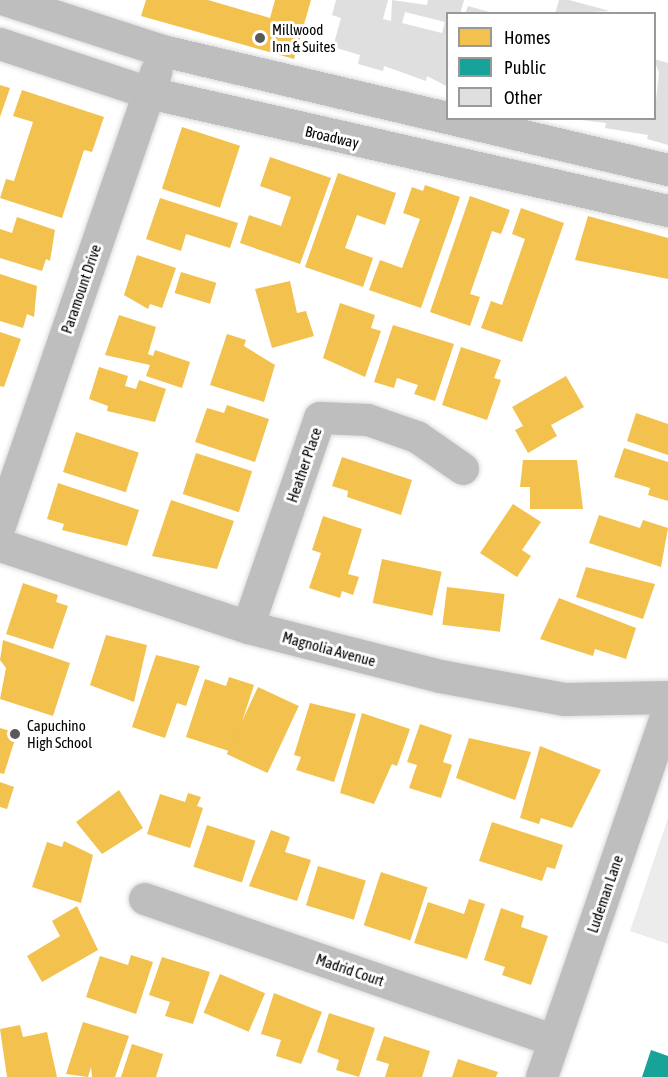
<!DOCTYPE html>
<style>
body{margin:0}
#map{position:relative;width:668px;height:1077px;overflow:hidden;background:#fff;font-family:"Asap Condensed",sans-serif}
div>[style]{position:absolute}
[style*='--x']{left:calc(var(--x)*1px);top:calc(var(--y)*1px);width:calc(var(--w)*1px);rotate:calc(var(--a)*1deg)}
.green>*{inset:0;background:#ececec}
.homes>*{inset:0;background:#f2c14e;transform-origin:0 0}
.public>*{inset:0;background:#17a398}
.building>*{inset:0;background:#dfdfdf}
.roads{filter:drop-shadow(0 0 2px #dbdbdb) drop-shadow(0 0 2px #dbdbdb)}
.minor>*{height:32px;margin:-16px;padding:0 16px;transform-origin:16px;border-radius:16px;background:#bebebe}
.major>*{height:33px;margin:-16.5px;padding:0 16.5px;transform-origin:16.5px;border-radius:16.5px;background:#bebebe}
.dots>*{width:16px;height:16px;translate:-50% -50%;box-sizing:border-box;border:3px solid #fff;border-radius:50%}
span{translate:-50% -50%;white-space:nowrap;text-align:center;line-height:1.15;-webkit-text-stroke:6px #fff;paint-order:stroke}
.poi-label{font-size:15px;color:#000}
.left{translate:0 -50%;text-align:left}
.street-label{font-size:15px;color:#000}
.legend{position:absolute;left:446px;top:12px;width:210px;height:108px;box-sizing:border-box;background:#fff;border:2px solid #999;margin:0;padding:8px 10px;list-style:none;font-size:18px;color:#000}
.legend li{display:flex;align-items:center;gap:12px;height:30px}
.legend b{width:30px;border:2px solid #999}
</style>
<div id="map">
<div class="green">
<div style="clip-path:polygon(668px 818px,668px 944px,630px 931px)"></div>
</div>
<div class="homes">
<div style="clip-path:polygon(146px 0,208px 0,270px 18px,275px 0,311px 0,294px 59px,141px 16px)"></div>
<div style="clip-path:polygon(0 85px,10px 88px,0 117px)"></div>
<div style="clip-path:polygon(22px 90px,104px 117px,92px 152px,84px 150px,62px 218px,0 198px,6px 179px,14px 181px,33px 122px,13px 116px)"></div>
<div style="left:182px;top:127px;width:61px;height:65px;rotate:18deg"></div>
<div style="clip-path:polygon(270px 157px,331px 178px,300px 264px,240px 243px,249px 215px,281px 226px,291px 197px,260px 186px)"></div>
<div style="clip-path:polygon(338px 173px,396px 193px,385px 225px,357px 215px,345px 248px,373px 258px,363px 287px,305px 267px)"></div>
<div style="clip-path:polygon(425px 185px,460px 197px,421px 308px,369px 290px,380px 260px,402px 268px,420px 219px,403px 213px,412px 187px,423px 191px)"></div>
<div style="clip-path:polygon(470px 196px,510px 210px,501px 234px,492px 231px,470px 294px,480px 297px,470px 326px,430px 312px)"></div>
<div style="clip-path:polygon(160px 198px,238px 223px,230px 248px,186px 234px,181px 251px,146px 239px)"></div>
<div style="clip-path:polygon(521px 208px,564px 223px,522px 342px,481px 328px,491px 301px,502px 305px,525px 239px,512px 234px)"></div>
<div style="clip-path:polygon(588px 216px,668px 238px,668px 279px,575px 260px)"></div>
<div style="clip-path:polygon(17px 217px,55px 230px,50px 261px,46px 259px,42px 271px,0 258px,0 229px,12px 233px)"></div>
<div style="clip-path:polygon(137px 255px,176px 268px,162px 308px,150px 304px,148px 309px,124px 295px)"></div>
<div style="left:181px;top:272px;width:37px;height:22px;rotate:17deg"></div>
<div style="clip-path:polygon(0 274px,37px 286px,34px 317px,27px 314px,23px 328px,0 321px)"></div>
<div style="clip-path:polygon(290px 281px,297px 313px,306px 311px,314px 336px,272px 348px,255px 289px)"></div>
<div style="clip-path:polygon(340px 303px,375px 315px,371px 328px,381px 331px,365px 377px,323px 358px)"></div>
<div style="clip-path:polygon(119px 315px,156px 327px,148px 354px,153px 356px,155px 350px,190px 362px,182px 388px,146px 376px,150px 365px,105px 355px)"></div>
<div style="clip-path:polygon(393px 325px,454px 344px,435px 401px,414px 394px,418px 385px,397px 378px,394px 388px,374px 382px)"></div>
<div style="clip-path:polygon(0 332px,21px 339px,4px 387px,0 386px)"></div>
<div style="clip-path:polygon(227px 334px,246px 340px,244px 346px,275px 365px,264px 402px,210px 385px)"></div>
<div style="clip-path:polygon(461px 347px,501px 360px,494px 378px,501px 380px,487px 420px,442px 405px)"></div>
<div style="clip-path:polygon(99px 367px,128px 376px,125px 386px,136px 389px,139px 380px,166px 389px,155px 422px,107px 411px,108px 406px,89px 399px)"></div>
<div style="clip-path:polygon(566px 376px,584px 407px,551px 425px,557px 436px,528px 453px,515px 430px,523px 426px,512px 407px)"></div>
<div style="clip-path:polygon(227px 405px,269px 419px,255px 462px,195px 442px,207px 408px,224px 413px)"></div>
<div style="clip-path:polygon(636px 413px,668px 424px,668px 455px,627px 441px)"></div>
<div style="left:76px;top:432px;width:66px;height:42px;rotate:18deg"></div>
<div style="clip-path:polygon(624px 448px,668px 462px,668px 501px,648px 495px,650px 488px,614px 477px)"></div>
<div style="left:196px;top:453px;width:59px;height:43px;rotate:18deg"></div>
<div style="clip-path:polygon(342px 457px,412px 480px,401px 515px,347px 497px,348px 491px,332px 486px)"></div>
<div style="clip-path:polygon(523px 460px,577px 460px,583px 509px,530px 509px,530px 487px,520px 487px)"></div>
<div style="clip-path:polygon(58px 483px,139px 510px,127px 546px,62px 530px,64px 524px,47px 519px)"></div>
<div style="clip-path:polygon(171px 500px,234px 521px,217px 569px,152px 556px)"></div>
<div style="clip-path:polygon(513px 504px,541px 522px,522px 550px,531px 556px,517px 577px,480px 553px)"></div>
<div style="clip-path:polygon(599px 515px,640px 528px,643px 520px,668px 528px,661px 567px,589px 543px)"></div>
<div style="clip-path:polygon(323px 516px,362px 529px,348px 574px,359px 577px,353px 595px,342px 591px,340px 598px,309px 588px,321px 553px,312px 550px)"></div>
<div style="left:382px;top:559px;width:61px;height:45px;rotate:12deg"></div>
<div style="clip-path:polygon(586px 567px,655px 584px,643px 619px,576px 597px)"></div>
<div style="clip-path:polygon(23px 583px,58px 595px,56px 602px,68px 606px,53px 649px,6px 634px)"></div>
<div style="left:447px;top:587px;width:58px;height:38px;rotate:7deg"></div>
<div style="clip-path:polygon(559px 598px,636px 628px,626px 659px,595px 649px,593px 656px,540px 639px)"></div>
<div style="clip-path:polygon(106px 635px,147px 645px,134px 702px,90px 685px)"></div>
<div style="clip-path:polygon(3px 640px,70px 663px,53px 716px,0 699px,6px 668px,0 660px)"></div>
<div style="clip-path:polygon(156px 655px,200px 666px,186px 706px,177px 703px,165px 738px,132px 727px)"></div>
<div style="clip-path:polygon(229px 677px,254px 685px,232px 752px,186px 737px,205px 679px,226px 686px)"></div>
<div style="left:258px;top:687px;width:45px;height:74px;rotate:25deg"></div>
<div style="clip-path:polygon(310px 703px,356px 714px,334px 782px,296px 770px,301px 757px,294px 755px)"></div>
<div style="clip-path:polygon(362px 713px,410px 729px,397px 766px,392px 764px,374px 804px,340px 793px)"></div>
<div style="clip-path:polygon(420px 724px,452px 735px,443px 762px,452px 765px,441px 798px,409px 788px,417px 765px,407px 762px)"></div>
<div style="clip-path:polygon(0 728px,17px 733px,4px 774px,0 773px)"></div>
<div style="clip-path:polygon(469px 738px,531px 752px,515px 800px,456px 778px)"></div>
<div style="clip-path:polygon(540px 746px,601px 770px,572px 828px,541px 818px,539px 824px,520px 818px)"></div>
<div style="clip-path:polygon(0 782px,14px 787px,7px 809px,0 807px)"></div>
<div style="clip-path:polygon(119px 790px,143px 828px,102px 854px,76px 822px)"></div>
<div style="clip-path:polygon(188px 793px,201px 797px,197px 806px,203px 808px,190px 848px,147px 834px,160px 794px,185px 802px)"></div>
<div style="clip-path:polygon(492px 822px,563px 845px,555px 869px,547px 867px,542px 881px,479px 861px)"></div>
<div style="left:207px;top:825px;width:51px;height:44px;rotate:18deg"></div>
<div style="clip-path:polygon(271px 830px,290px 837px,285px 852px,311px 860px,297px 901px,249px 886px)"></div>
<div style="clip-path:polygon(64px 841px,93px 855px,81px 903px,32px 887px,47px 842px,62px 847px)"></div>
<div style="left:318px;top:866px;width:50px;height:41px;rotate:17deg"></div>
<div style="left:381px;top:872px;width:49px;height:56px;rotate:18deg"></div>
<div style="clip-path:polygon(469px 899px,485px 904px,467px 959px,414px 943px,428px 902px,464px 914px)"></div>
<div style="clip-path:polygon(77px 906px,98px 950px,42px 982px,27px 956px,60px 936px,52px 921px)"></div>
<div style="clip-path:polygon(501px 908px,524px 916px,521px 927px,548px 936px,531px 985px,502px 975px,505px 967px,484px 960px)"></div>
<div style="clip-path:polygon(131px 955px,153px 962px,136px 1014px,86px 997px,100px 956px,128px 965px)"></div>
<div style="clip-path:polygon(162px 957px,210px 972px,193px 1024px,165px 1016px,170px 1002px,149px 995px)"></div>
<div style="left:220px;top:974px;width:49px;height:42px;rotate:23deg"></div>
<div style="clip-path:polygon(274px 993px,322px 1012px,301px 1064px,276px 1056px,281px 1040px,261px 1034px)"></div>
<div style="clip-path:polygon(329px 1013px,375px 1028px,359px 1077px,336px 1070px,339px 1060px,317px 1052px)"></div>
<div style="clip-path:polygon(83px 1022px,129px 1036px,115px 1077px,92px 1077px,91px 1067px,88px 1077px,66px 1074px)"></div>
<div style="clip-path:polygon(20px 1025px,23px 1037px,47px 1032px,57px 1077px,7px 1077px,0 1029px)"></div>
<div style="clip-path:polygon(384px 1036px,430px 1051px,422px 1077px,385px 1077px,389px 1064px,376px 1060px)"></div>
<div style="clip-path:polygon(132px 1044px,163px 1054px,156px 1077px,121px 1077px)"></div>
<div style="clip-path:polygon(458px 1059px,498px 1072px,496px 1077px,452px 1077px)"></div>
</div>
<div class="public">
<div style="clip-path:polygon(651px 1050px,668px 1056px,668px 1077px,642px 1077px)"></div>
</div>
<div class="building">
<div style="clip-path:polygon(evenodd,336px 0,388px 0,383px 19px,391px 21px,392px 0,427px 5px,428px 0,464px 0,460px 14px,448px 14px,448px 87px,427px 76px,426px 81px,384px 66px,383px 71px,358px 64px,360px 55px,333px 47px,341px 18px,332px 15px,336px 0,405px 12px,445px 22px,442px 33px,402px 23px,405px 12px)"></div>
<div style="clip-path:polygon(559px 0,569px 0,610px 11px,555px 14px)"></div>
<div style="clip-path:polygon(468px 6px,493px 13px,493px 14px,465px 14px)"></div>
<div style="clip-path:polygon(654px 59px,668px 63px,668px 145px,647px 139px,648px 135px,605px 128px,606px 123px,573px 119px,654px 118px,659px 73px)"></div>
</div>
<div class="roads">
<div class="minor">
<div style="--x:5;--y:0;--w:166;--a:17.9"></div>
<div style="--x:163;--y:51;--w:519;--a:13.26"></div>
<div style="--x:0;--y:44;--w:157;--a:18.2"></div>
<div style="--x:149;--y:93;--w:532;--a:12.81"></div>
<div style="--x:0;--y:526;--w:480;--a:-71"></div>
<div style="--x:248;--y:627;--w:221;--a:-71"></div>
<div style="--x:320;--y:418;--w:48;--a:2.4"></div>
<div style="--x:368;--y:420;--w:52;--a:19.1"></div>
<div style="--x:417;--y:437;--w:56;--a:34.8"></div>
<div style="--x:145;--y:899;--w:433;--a:19.1"></div>
<div style="--x:542;--y:1077;--w:386;--a:-71"></div>
</div>
<div class="major">
<div style="--x:0;--y:545;--w:261;--a:18.3"></div>
<div style="--x:248;--y:627;--w:198;--a:14.3"></div>
<div style="--x:440;--y:676;--w:126;--a:10.5"></div>
<div style="--x:564;--y:699;--w:104;--a:-1.1"></div>
</div>
</div>
<div class="dots">
<div style="left:260px;top:38px;background:#595959"></div>
<div style="left:15px;top:734px;background:#595959"></div>
</div>
<div class="poi-label">
<span class="left" style="left:272px;top:38px">Millwood<br>Inn &amp; Suites</span>
<span class="left" style="left:27px;top:734px">Capuchino<br>High School</span>
</div>
<div class="street-label">
<span style="left:332px;top:137px;rotate:13deg">Broadway</span>
<span style="left:81px;top:289px;rotate:-71deg">Paramount Drive</span>
<span style="left:304px;top:465px;rotate:-71deg">Heather Place</span>
<span style="left:329px;top:649px;rotate:15deg">Magnolia Avenue</span>
<span style="left:605px;top:894px;rotate:-71deg">Ludeman Lane</span>
<span style="left:350px;top:970px;rotate:19deg">Madrid Court</span>
</div>
<ul class="legend">
<li><b style="height:16px;background:#f2c14e"></b>Homes</li>
<li><b style="height:16px;background:#17a398"></b>Public</li>
<li><b style="height:16px;background:#dfdfdf"></b>Other</li>
</ul>
</div>
